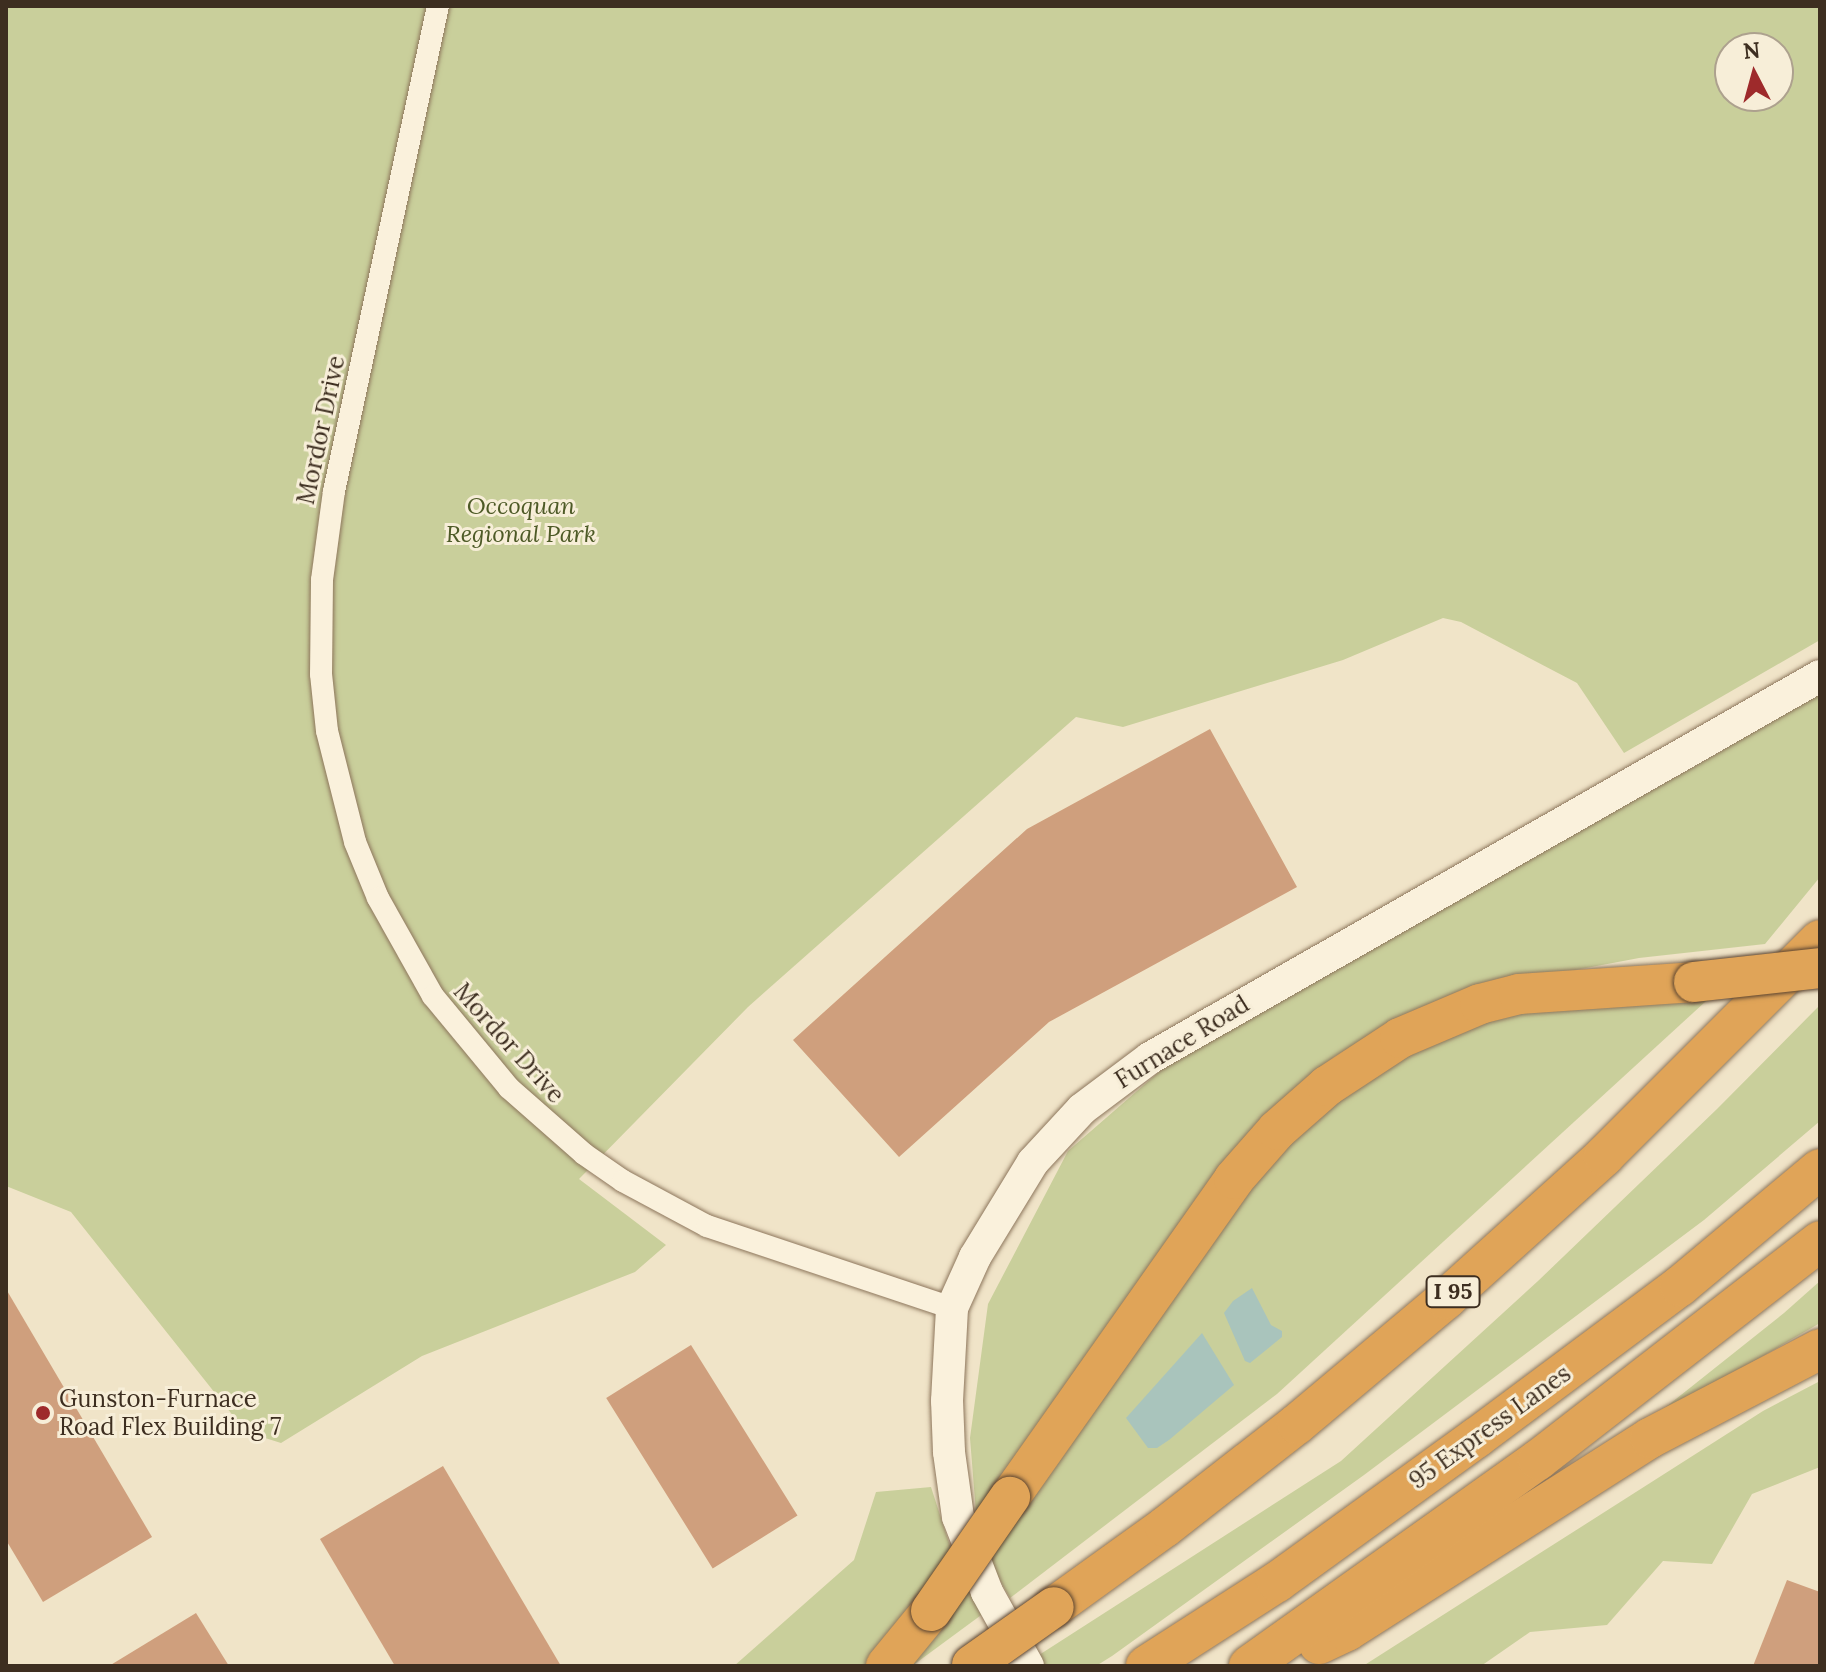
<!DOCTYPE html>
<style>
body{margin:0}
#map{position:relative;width:1826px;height:1672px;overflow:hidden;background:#f0e4c8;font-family:Lora,serif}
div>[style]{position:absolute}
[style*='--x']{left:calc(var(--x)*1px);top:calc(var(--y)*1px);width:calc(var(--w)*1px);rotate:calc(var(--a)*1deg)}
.green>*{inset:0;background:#c9cf9b}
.water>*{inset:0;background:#a9c4bc}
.building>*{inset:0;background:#cf9f7d;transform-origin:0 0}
.roads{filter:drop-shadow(0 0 2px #8d765c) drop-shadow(0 0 2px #8d765c)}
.street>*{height:22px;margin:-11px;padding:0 11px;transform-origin:11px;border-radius:11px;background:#faf1dc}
.secondary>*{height:32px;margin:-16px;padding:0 16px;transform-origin:16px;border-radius:16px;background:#faf1dc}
.highway>*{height:40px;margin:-20px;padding:0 20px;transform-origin:20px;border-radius:20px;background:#e0a458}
.bridges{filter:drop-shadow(0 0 2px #5b4430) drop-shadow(0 0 2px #5b4430)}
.highway-bridge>*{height:40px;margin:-20px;padding:0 20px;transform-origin:20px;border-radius:20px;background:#e0a458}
.dots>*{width:22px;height:22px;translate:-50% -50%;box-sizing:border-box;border:4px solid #f7eed8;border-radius:50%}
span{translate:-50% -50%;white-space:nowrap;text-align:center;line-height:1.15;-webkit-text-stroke:6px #f7eed8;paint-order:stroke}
.shield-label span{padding:2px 6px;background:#f7eed8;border:2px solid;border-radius:6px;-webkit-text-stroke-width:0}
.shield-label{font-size:22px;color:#3d2e20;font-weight:700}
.street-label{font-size:24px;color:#3d2e20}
.park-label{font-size:24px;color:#4d5a26;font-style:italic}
.poi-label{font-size:24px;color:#3d2e20}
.left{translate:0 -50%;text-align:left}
.frame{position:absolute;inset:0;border:8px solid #3d2e20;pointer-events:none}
.north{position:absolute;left:1714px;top:32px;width:80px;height:80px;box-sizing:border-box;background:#f7eed8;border:2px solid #ada18e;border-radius:50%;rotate:354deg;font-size:22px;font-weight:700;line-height:32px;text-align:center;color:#3d2e20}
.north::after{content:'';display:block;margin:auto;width:28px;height:36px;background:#9e2a2b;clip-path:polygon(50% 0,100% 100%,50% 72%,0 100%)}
</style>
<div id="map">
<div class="green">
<div style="clip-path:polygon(evenodd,6px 6px,1820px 6px,1820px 640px,1624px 753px,1577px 683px,1461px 622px,1443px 618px,1343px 660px,1123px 727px,1076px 717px,748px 1007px,579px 1179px,666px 1245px,635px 1272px,422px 1356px,281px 1443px,246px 1432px,71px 1212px,6px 1186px,6px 6px,1730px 48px,1778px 48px,1778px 96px,1730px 96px,1730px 48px)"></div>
<div style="clip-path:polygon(1820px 687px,1820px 877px,1765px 944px,1639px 958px,1485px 987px,1399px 1018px,1334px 1057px,1248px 1133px,976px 1513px,970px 1438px,988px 1304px,1068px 1151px,1175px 1058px,1720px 752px)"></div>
<div style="clip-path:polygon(1717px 991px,1277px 1394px,1010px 1598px,989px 1561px,1224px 1223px,1281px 1152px,1335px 1103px,1397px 1057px,1493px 1016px)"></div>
<div style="clip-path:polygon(1820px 1005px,1820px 1121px,1704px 1220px,1364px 1475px,1112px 1656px,1096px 1666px,1043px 1666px,1039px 1655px,1341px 1461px,1538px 1281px,1717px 1109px)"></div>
<div style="clip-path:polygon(1820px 1281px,1820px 1323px,1642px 1426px,1784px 1313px)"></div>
<div style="clip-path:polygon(1820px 1381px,1820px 1467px,1752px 1494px,1712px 1564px,1663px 1561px,1607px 1625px,1530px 1632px,1481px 1666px,1363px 1666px,1763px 1411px)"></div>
<div style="clip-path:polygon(931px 1487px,952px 1552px,880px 1653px,866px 1666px,734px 1666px,854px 1560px,876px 1492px)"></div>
<div style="clip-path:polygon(966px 1587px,984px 1613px,912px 1666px)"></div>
</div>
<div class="water">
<div style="clip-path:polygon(1252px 1288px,1271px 1325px,1282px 1331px,1282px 1337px,1250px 1363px,1245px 1361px,1224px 1313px,1233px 1301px)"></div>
<div style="clip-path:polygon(1202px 1333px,1234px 1385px,1169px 1440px,1157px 1448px,1148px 1448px,1126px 1418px)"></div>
</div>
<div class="building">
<div style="clip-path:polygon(1210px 729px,1297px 887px,1049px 1022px,899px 1157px,793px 1040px,1027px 829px)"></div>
<div style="clip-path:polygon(6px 1289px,152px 1537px,43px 1602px,6px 1540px)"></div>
<div style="left:691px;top:1345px;width:201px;height:100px;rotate:58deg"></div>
<div style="clip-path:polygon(443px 1466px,561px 1666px,395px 1666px,320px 1539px)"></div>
<div style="clip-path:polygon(1787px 1580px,1820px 1592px,1820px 1666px,1753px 1666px)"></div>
<div style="clip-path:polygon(196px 1613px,229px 1666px,109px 1666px)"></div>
</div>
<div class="roads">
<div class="street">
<div style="--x:438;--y:6;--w:496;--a:102.1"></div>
<div style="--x:334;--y:491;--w:90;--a:97.7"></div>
<div style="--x:322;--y:580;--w:94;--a:90.6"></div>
<div style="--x:321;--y:674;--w:57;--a:84"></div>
<div style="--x:327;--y:731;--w:114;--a:75.8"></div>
<div style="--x:355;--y:842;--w:61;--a:67.7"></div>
<div style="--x:378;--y:898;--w:112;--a:60.7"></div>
<div style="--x:433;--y:996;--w:119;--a:50.4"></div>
<div style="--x:509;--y:1088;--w:100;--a:41.3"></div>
<div style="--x:584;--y:1154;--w:47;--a:34.7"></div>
<div style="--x:623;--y:1181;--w:95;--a:28.2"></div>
<div style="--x:707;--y:1226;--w:258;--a:18.5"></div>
</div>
<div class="secondary">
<div style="--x:1028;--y:1666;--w:85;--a:-119"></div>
<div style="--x:987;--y:1592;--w:80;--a:-111.1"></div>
<div style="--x:958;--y:1517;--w:66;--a:-97.9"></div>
<div style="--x:949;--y:1452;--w:51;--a:-92.2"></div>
<div style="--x:947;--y:1401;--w:93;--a:-86.9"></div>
<div style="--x:952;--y:1308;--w:56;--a:-65.7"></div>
<div style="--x:975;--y:1257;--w:111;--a:-58.6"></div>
<div style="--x:1033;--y:1162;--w:72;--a:-47.2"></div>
<div style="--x:1082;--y:1109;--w:85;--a:-36.9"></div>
<div style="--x:1150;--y:1058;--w:771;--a:-29.69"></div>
</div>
<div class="highway">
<div style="--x:1010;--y:1497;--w:389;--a:-54.8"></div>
<div style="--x:1234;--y:1179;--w:65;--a:-48.7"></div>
<div style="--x:1277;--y:1130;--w:67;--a:-41.3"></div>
<div style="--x:1327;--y:1086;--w:87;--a:-33.3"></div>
<div style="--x:1400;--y:1038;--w:87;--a:-23"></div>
<div style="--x:1480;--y:1004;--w:40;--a:-14.4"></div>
<div style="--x:1519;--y:994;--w:175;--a:-3.9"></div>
<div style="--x:1054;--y:1607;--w:137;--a:-35.8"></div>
<div style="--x:1165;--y:1527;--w:167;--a:-38"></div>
<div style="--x:1297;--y:1424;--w:194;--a:-40"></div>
<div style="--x:1446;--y:1299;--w:213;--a:-42.1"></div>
<div style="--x:1604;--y:1156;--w:305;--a:-45"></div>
<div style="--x:1319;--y:1644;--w:31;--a:-25"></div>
<div style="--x:1347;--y:1631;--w:359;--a:-32.5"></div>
<div style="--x:1650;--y:1438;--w:192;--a:-27.6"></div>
<div style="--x:886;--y:1666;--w:71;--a:-50.7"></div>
<div style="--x:1146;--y:1666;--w:156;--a:-32.7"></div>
<div style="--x:1277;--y:1582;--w:246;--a:-35.9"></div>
<div style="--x:1476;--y:1438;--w:254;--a:-36.7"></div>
<div style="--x:1680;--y:1286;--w:182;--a:-39.9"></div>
<div style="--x:1249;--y:1666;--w:355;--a:-35.5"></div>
<div style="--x:1538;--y:1460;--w:357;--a:-37.8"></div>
</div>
</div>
<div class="bridges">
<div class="highway-bridge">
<div style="--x:1694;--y:982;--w:127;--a:-6.3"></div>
<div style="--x:931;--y:1611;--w:139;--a:-55.3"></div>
<div style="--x:972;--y:1665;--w:100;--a:-35.3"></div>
</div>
</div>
<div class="dots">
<div style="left:43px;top:1413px;background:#9e2a2b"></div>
</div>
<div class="shield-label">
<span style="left:1453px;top:1292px">I 95</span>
</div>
<div class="street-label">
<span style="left:321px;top:430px;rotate:-78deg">Mordor Drive</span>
<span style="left:1182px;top:1042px;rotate:-32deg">Furnace Road</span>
<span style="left:509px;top:1043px;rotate:48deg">Mordor Drive</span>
<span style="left:1490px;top:1427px;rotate:-36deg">95 Express Lanes</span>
</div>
<div class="park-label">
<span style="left:521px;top:520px">Occoquan<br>Regional Park</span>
</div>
<div class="poi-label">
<span class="left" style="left:59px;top:1413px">Gunston-Furnace<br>Road Flex Building 7</span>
</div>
<div class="frame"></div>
<div class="north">N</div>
</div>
